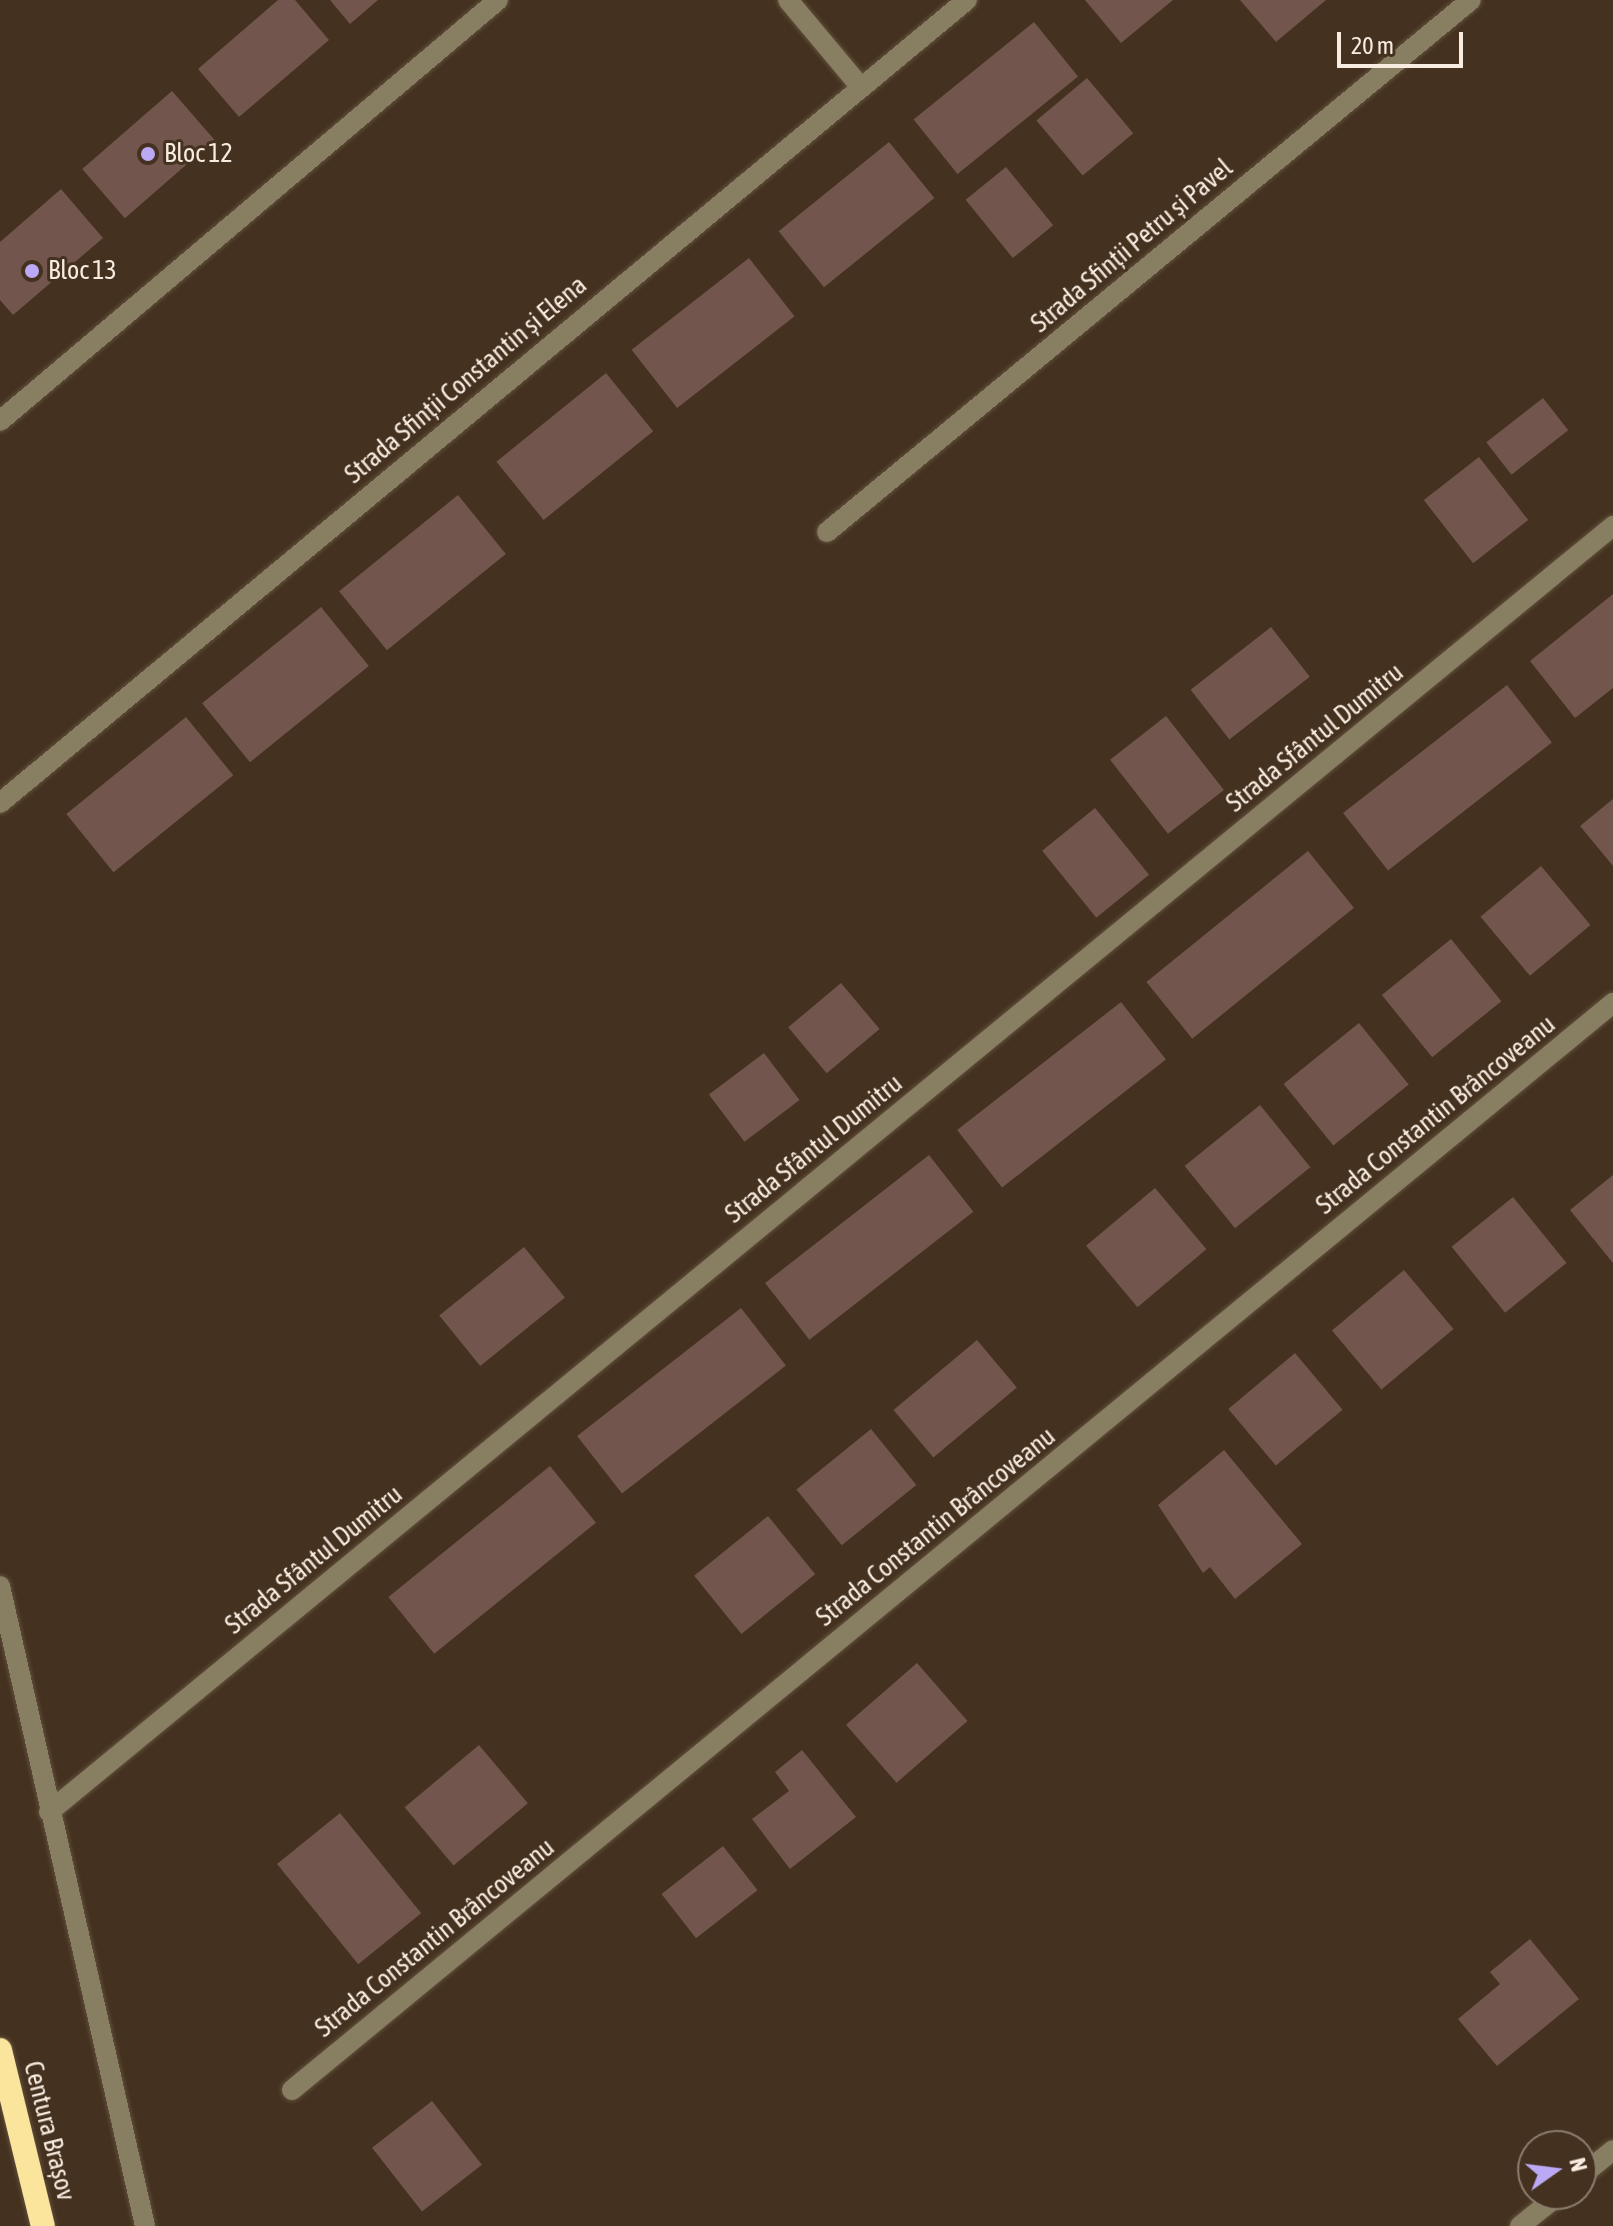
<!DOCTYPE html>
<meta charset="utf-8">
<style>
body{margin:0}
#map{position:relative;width:1613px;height:2226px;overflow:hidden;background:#44311f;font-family:"Asap Condensed",sans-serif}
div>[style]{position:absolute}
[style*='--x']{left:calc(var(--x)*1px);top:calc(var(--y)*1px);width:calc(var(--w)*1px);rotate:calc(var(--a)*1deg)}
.building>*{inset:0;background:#72564d;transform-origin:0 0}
.roads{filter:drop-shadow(0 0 2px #614f3e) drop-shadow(0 0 2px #614f3e)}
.minor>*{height:20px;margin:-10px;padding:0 10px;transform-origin:10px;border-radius:10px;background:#887f62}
.highway>*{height:24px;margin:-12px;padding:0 12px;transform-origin:12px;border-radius:12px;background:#fbe49c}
.dots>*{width:22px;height:22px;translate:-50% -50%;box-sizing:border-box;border:4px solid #44311f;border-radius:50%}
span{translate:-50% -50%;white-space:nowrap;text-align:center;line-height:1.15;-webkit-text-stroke:6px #44311f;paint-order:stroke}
.poi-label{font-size:26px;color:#f8ece1}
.left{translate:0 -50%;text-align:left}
.street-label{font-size:26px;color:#f8ece1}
.north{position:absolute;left:1517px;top:2130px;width:80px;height:80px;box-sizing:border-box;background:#44311f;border:2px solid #8c7c6d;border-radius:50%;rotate:76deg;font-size:22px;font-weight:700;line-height:32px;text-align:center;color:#f8ece1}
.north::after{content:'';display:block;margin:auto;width:28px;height:36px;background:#bca9f5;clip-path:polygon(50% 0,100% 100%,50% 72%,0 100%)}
.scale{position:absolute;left:1337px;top:32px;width:126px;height:36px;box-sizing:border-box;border:4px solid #f8ece1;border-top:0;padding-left:10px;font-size:24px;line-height:28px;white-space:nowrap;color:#f8ece1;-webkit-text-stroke:6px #44311f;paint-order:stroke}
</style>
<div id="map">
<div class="building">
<div style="clip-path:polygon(278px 0,295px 0,329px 40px,239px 117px,198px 69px)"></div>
<div style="clip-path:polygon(330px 0,378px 0,350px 24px)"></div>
<div style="clip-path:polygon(1085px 0,1173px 0,1121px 43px)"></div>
<div style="clip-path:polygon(1240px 0,1326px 0,1276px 42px)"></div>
<div style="left:1034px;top:22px;width:70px;height:155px;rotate:51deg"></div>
<div style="left:1087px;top:78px;width:72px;height:66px;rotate:50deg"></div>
<div style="left:172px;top:91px;width:65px;height:119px;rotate:49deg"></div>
<div style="left:889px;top:142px;width:72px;height:142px;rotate:51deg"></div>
<div style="left:1006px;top:167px;width:75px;height:52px;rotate:51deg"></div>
<div style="clip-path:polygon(61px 189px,103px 238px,13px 315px,0 300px,0 242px)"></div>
<div style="left:749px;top:258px;width:74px;height:149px;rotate:52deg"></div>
<div style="left:606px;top:373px;width:75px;height:141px;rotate:51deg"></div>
<div style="left:1543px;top:398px;width:41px;height:72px;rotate:52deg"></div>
<div style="left:1479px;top:457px;width:80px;height:70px;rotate:52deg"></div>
<div style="left:458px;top:495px;width:76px;height:153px;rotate:51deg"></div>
<div style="clip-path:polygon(1613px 594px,1613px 688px,1575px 718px,1530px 661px)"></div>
<div style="left:321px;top:607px;width:76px;height:153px;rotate:51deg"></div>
<div style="left:1271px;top:627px;width:63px;height:102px;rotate:52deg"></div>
<div style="left:1507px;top:685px;width:73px;height:208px;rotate:52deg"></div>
<div style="left:1166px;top:716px;width:94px;height:71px;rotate:52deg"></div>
<div style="left:186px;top:717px;width:75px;height:154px;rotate:51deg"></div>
<div style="clip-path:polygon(1613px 799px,1613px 866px,1580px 826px)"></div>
<div style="left:1095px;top:808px;width:86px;height:68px;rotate:51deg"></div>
<div style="left:1308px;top:851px;width:73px;height:208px;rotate:51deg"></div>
<div style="left:1541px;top:866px;width:77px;height:79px;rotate:50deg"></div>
<div style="left:1451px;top:939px;width:80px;height:89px;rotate:51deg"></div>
<div style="left:841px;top:983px;width:60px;height:69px;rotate:50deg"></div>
<div style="left:1121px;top:1002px;width:73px;height:208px;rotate:52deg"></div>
<div style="left:1359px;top:1023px;width:79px;height:97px;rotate:51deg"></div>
<div style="left:764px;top:1053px;width:59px;height:69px;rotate:53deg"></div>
<div style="left:1260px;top:1105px;width:80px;height:97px;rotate:51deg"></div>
<div style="left:929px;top:1155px;width:72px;height:208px;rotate:52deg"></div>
<div style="clip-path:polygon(1613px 1175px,1613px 1263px,1570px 1210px)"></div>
<div style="left:1155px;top:1188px;width:80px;height:90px;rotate:50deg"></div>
<div style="left:1513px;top:1197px;width:85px;height:79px;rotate:51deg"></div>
<div style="left:524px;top:1247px;width:65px;height:109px;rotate:51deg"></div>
<div style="left:1404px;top:1270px;width:77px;height:94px;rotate:50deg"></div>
<div style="left:741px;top:1308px;width:73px;height:208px;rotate:52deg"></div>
<div style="left:977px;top:1340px;width:62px;height:109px;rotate:50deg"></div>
<div style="left:1295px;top:1353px;width:74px;height:87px;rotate:50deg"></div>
<div style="left:871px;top:1429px;width:72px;height:96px;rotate:51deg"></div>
<div style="clip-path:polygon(1224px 1450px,1302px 1544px,1235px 1599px,1210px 1567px,1203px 1573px,1158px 1505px)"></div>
<div style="left:550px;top:1466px;width:73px;height:208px;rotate:51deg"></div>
<div style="left:768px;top:1516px;width:75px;height:95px;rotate:51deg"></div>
<div style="left:917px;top:1663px;width:77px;height:94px;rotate:49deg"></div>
<div style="left:479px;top:1745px;width:76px;height:97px;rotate:50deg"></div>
<div style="clip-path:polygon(802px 1750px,856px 1817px,790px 1869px,752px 1819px,789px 1791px,775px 1772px)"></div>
<div style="left:340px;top:1813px;width:129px;height:81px;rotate:51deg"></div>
<div style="left:723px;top:1846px;width:56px;height:78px;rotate:52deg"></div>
<div style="clip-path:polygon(1530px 1939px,1579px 1999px,1497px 2066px,1458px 2019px,1500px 1984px,1490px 1972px)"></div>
<div style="left:432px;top:2101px;width:81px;height:76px;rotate:52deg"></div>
</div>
<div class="roads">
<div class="minor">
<div style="--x:788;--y:0;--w:111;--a:50.1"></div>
<div style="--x:0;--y:421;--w:652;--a:-40.21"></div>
<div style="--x:827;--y:532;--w:835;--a:-39.56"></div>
<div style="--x:0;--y:803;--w:1257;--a:-39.71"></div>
<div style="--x:0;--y:1586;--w:656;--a:77.23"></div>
<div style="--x:49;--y:1812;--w:2025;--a:-39.43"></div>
<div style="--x:292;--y:2090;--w:1711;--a:-39.45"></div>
<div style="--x:1581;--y:2176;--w:41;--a:-39.1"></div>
<div style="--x:1520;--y:2226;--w:51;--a:-38.7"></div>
</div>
<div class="highway">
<div style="--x:0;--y:2050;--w:181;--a:76.3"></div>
</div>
</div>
<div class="dots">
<div style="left:148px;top:154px;background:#bca9f5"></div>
<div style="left:32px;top:271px;background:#bca9f5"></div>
</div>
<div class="poi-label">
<span class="left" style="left:164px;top:154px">Bloc 12</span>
<span class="left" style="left:48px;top:271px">Bloc 13</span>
</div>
<div class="street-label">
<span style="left:1132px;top:246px;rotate:-40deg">Strada Sfinții Petru și Pavel</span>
<span style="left:466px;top:380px;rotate:-40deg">Strada Sfinții Constantin și Elena</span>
<span style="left:1315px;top:738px;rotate:-39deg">Strada Sfântul Dumitru</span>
<span style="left:1436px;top:1115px;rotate:-39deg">Strada Constantin Brâncoveanu</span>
<span style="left:814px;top:1149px;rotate:-39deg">Strada Sfântul Dumitru</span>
<span style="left:936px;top:1527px;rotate:-39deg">Strada Constantin Brâncoveanu</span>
<span style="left:314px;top:1560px;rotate:-39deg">Strada Sfântul Dumitru</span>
<span style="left:435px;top:1938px;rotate:-39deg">Strada Constantin Brâncoveanu</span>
<span style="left:49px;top:2131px;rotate:76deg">Centura Brașov</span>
</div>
<div class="north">N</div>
<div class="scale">20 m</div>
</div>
